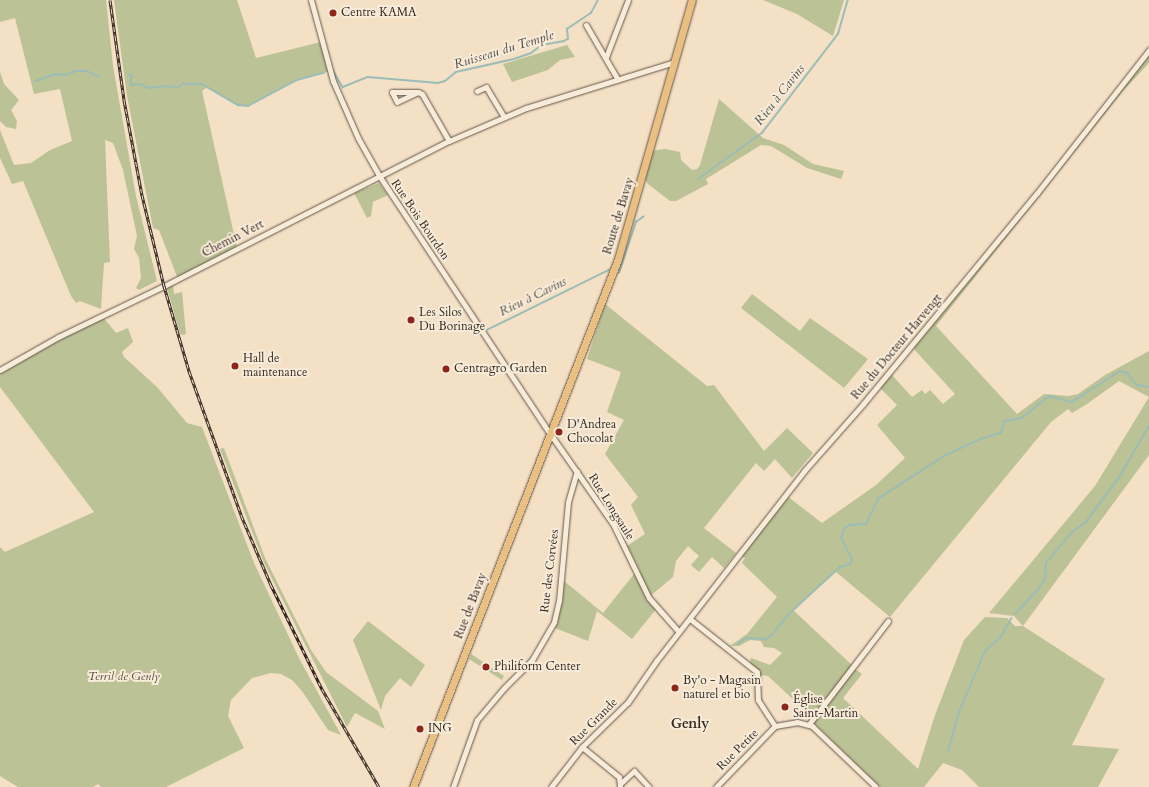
<!DOCTYPE html>
<meta charset="utf-8">
<style>
body{margin:0}
#map{position:relative;width:1149px;height:787px;overflow:hidden;background:#f3e0c5;font-family:Cardo,serif}
div>[style]{position:absolute}
[style*='--x']{left:calc(var(--x)*1px);top:calc(var(--y)*1px);width:calc(var(--w)*1px);rotate:calc(var(--a)*1deg)}
.green>*{inset:0;background:#bbc295}
.stream>*{height:1.5px;margin:-0.75px;padding:0 0.75px;transform-origin:0.75px;border-radius:0.75px;background:#9bbdb6}
.roads{filter:drop-shadow(0 0 1px #655548) drop-shadow(0 0 1px #655548)}
.minor>*{height:5px;margin:-2.5px;padding:0 2.5px;transform-origin:2.5px;border-radius:2.5px;background:#f7ebd9}
.major>*{height:7px;margin:-3.5px;padding:0 3.5px;transform-origin:3.5px;border-radius:3.5px;background:#eac082}
.rail>*{height:3px;margin-top:-1.5px;transform-origin:0;background:repeating-linear-gradient(90deg,#f7ebd9 0 4.5px,#36271f 0 9px);box-sizing:border-box;border-block:1px solid #36271f}
.dots>*{width:11px;height:11px;translate:-50% -50%;box-sizing:border-box;border:2px solid #f7ebd9;border-radius:50%}
span{translate:-50% -50%;white-space:nowrap;text-align:center;line-height:1.15;-webkit-text-stroke:4px #f7ebd9;paint-order:stroke}
.poi-label{font-size:12px;color:#36271f}
.left{translate:0 -50%;text-align:left}
.street-label{font-size:12px;color:#36271f}
.park-label{font-size:12px;color:#574e3c;font-style:italic}
.water-label{font-size:13px;color:#4f4c45;font-style:italic}
.quarter-label{font-size:14px;color:#36271f;font-weight:700}
</style>
<div id="map">
<div class="green">
<div style="clip-path:polygon(0 0,106px 0,113px 66px,136px 196px,157px 281px,139px 290px,136px 288px,141px 278px,139px 258px,134px 249px,137px 236px,123px 170px,113px 143px,105px 140px,110px 262px,104px 263px,101px 309px,80px 301px,76px 303px,71px 296px,23px 181px,12px 184px,0 158px,0 130px,14px 165px,31px 163px,50px 150px,72px 141px,60px 89px,34px 94px,15px 18px,0 22px)"></div>
<div style="clip-path:polygon(114px 0,237px 0,256px 58px,321px 42px,330px 71px,297px 80px,248px 106px,238px 105px,207px 87px,202px 91px,237px 248px,178px 279px,159px 230px,153px 228px,127px 96px)"></div>
<div style="clip-path:polygon(763px 0,844px 0,833px 36px,797px 14px)"></div>
<div style="clip-path:polygon(567px 45px,575px 57px,560px 60px,548px 70px,512px 82px,503px 64px)"></div>
<div style="clip-path:polygon(1149px 55px,1149px 63px,1123px 91px,936px 326px,1017px 414px,1044px 394px,1069px 396px,1078px 394px,1105px 375px,1149px 351px,1149px 455px,1023px 626px,1105px 679px,1072px 745px,1119px 749px,1098px 787px,979px 787px,962px 770px,943px 763px,924px 787px,880px 787px,818px 727px,813px 722px,815px 717px,855px 669px,862px 674px,843px 698px,918px 769px,935px 715px,964px 640px,985px 617px,1007px 618px,1015px 626px,1023px 626px,1014px 616px,989px 613px,1095px 486px,1149px 397px,1119px 381px,1087px 404px,1072px 413px,1068px 409px,1051px 422px,890px 617px,836px 572px,793px 610px,853px 666px,811px 716px,768px 676px,759px 675px,750px 662px,751px 658px,770px 665px,782px 653px,774px 648px,764px 647px,761px 641px,750px 640px,739px 646px,730px 646px,747px 634px,777px 597px,742px 563px,745px 558px,741px 556px,787px 496px,822px 523px,876px 485px,905px 458px,877px 425px,897px 405px,880px 388px,891px 374px,912px 397px,922px 390px,925px 394px,930px 390px,943px 404px,955px 394px,912px 347px)"></div>
<div style="clip-path:polygon(0 72px,4px 84px,19px 100px,11px 110px,17px 121px,16px 129px,6px 127px,0 121px)"></div>
<div style="clip-path:polygon(719px 99px,763px 138px,784px 145px,813px 164px,844px 171px,841px 179px,807px 168px,771px 146px,761px 145px,706px 179px,708px 184px,676px 201px,670px 201px,648px 184px,643px 177px,650px 151px,665px 149px,680px 152px,681px 160px,692px 170px,697px 169px,700px 165px)"></div>
<div style="clip-path:polygon(379px 183px,388px 195px,373px 202px,371px 216px,367px 218px,354px 193px)"></div>
<div style="clip-path:polygon(173px 285px,174px 294px,182px 292px,186px 334px,183px 335px,180px 334px,167px 288px)"></div>
<div style="clip-path:polygon(752px 294px,800px 331px,810px 318px,868px 359px,844px 388px,741px 308px)"></div>
<div style="clip-path:polygon(605px 304px,707px 386px,714px 385px,764px 451px,787px 428px,813px 453px,792px 478px,775px 459px,764px 471px,756px 463px,704px 528px,736px 553px,724px 568px,712px 557px,699px 572px,691px 565px,699px 556px,688px 546px,676px 561px,673px 577px,649px 597px,657px 608px,632px 639px,597px 611px,588px 641px,555px 628px,564px 581px,603px 613px,634px 574px,640px 571px,627px 546px,645px 534px,631px 505px,638px 497px,605px 454px,624px 420px,607px 412px,621px 372px,587px 359px)"></div>
<div style="clip-path:polygon(102px 316px,116px 333px,128px 328px,133px 342px,122px 352px,124px 357px,157px 387px,187px 423px,202px 427px,254px 563px,299px 658px,341px 735px,328px 730px,302px 691px,292px 680px,281px 674px,271px 673px,252px 678px,231px 700px,228px 716px,244px 748px,166px 787px,101px 787px,98px 784px,93px 787px,18px 787px,0 776px,0 547px,5px 552px,94px 512px,0 387px,0 370px)"></div>
<div style="clip-path:polygon(224px 448px,265px 558px,311px 650px,326px 672px,378px 711px,385px 729px,355px 713px,347px 727px,265px 565px,220px 449px)"></div>
<div style="clip-path:polygon(368px 621px,425px 665px,411px 687px,400px 678px,385px 696px,381px 710px,353px 640px)"></div>
<div style="clip-path:polygon(471px 654px,504px 676px,502px 680px,469px 659px)"></div>
</div>
<div class="stream">
<div style="--x:333;--y:70;--w:20;--a:60"></div>
<div style="--x:343;--y:87;--w:27;--a:-22"></div>
<div style="--x:368;--y:77;--w:70;--a:4.9"></div>
<div style="--x:438;--y:83;--w:7;--a:-16"></div>
<div style="--x:445;--y:81;--w:14;--a:-39"></div>
<div style="--x:456;--y:72;--w:59;--a:-12.6"></div>
<div style="--x:514;--y:59;--w:18;--a:-19"></div>
<div style="--x:531;--y:53;--w:14;--a:-36"></div>
<div style="--x:542;--y:45;--w:22;--a:-10"></div>
<div style="--x:564;--y:41;--w:4;--a:-27"></div>
<div style="--x:568;--y:39;--w:10;--a:-96"></div>
<div style="--x:567;--y:29;--w:29;--a:-34"></div>
<div style="--x:591;--y:13;--w:15;--a:-62"></div>
<div style="--x:129;--y:74;--w:4;--a:34"></div>
<div style="--x:132;--y:76;--w:9;--a:96"></div>
<div style="--x:131;--y:85;--w:9;--a:-6"></div>
<div style="--x:140;--y:84;--w:10;--a:24"></div>
<div style="--x:149;--y:88;--w:18;--a:-6"></div>
<div style="--x:167;--y:86;--w:10;--a:11"></div>
<div style="--x:177;--y:88;--w:7;--a:-34"></div>
<div style="--x:183;--y:84;--w:19;--a:0"></div>
<div style="--x:202;--y:84;--w:42;--a:30.3"></div>
<div style="--x:238;--y:105;--w:10;--a:6"></div>
<div style="--x:248;--y:106;--w:55;--a:-28"></div>
<div style="--x:297;--y:80;--w:28;--a:-15"></div>
<div style="--x:36;--y:81;--w:20;--a:-20"></div>
<div style="--x:55;--y:74;--w:10;--a:6"></div>
<div style="--x:65;--y:75;--w:12;--a:-20"></div>
<div style="--x:76;--y:71;--w:11;--a:0"></div>
<div style="--x:87;--y:71;--w:13;--a:27"></div>
<div style="--x:698;--y:179;--w:79;--a:-35.7"></div>
<div style="--x:762;--y:133;--w:125;--a:-52.5"></div>
<div style="--x:838;--y:34;--w:35;--a:-74"></div>
<div style="--x:619;--y:273;--w:54;--a:-71.6"></div>
<div style="--x:636;--y:222;--w:9;--a:-36"></div>
<div style="--x:487;--y:330;--w:136;--a:-26.2"></div>
<div style="--x:1015;--y:614;--w:35;--a:-47"></div>
<div style="--x:1039;--y:588;--w:11;--a:-56"></div>
<div style="--x:1045;--y:579;--w:16;--a:-86"></div>
<div style="--x:1046;--y:563;--w:40;--a:-50"></div>
<div style="--x:1072;--y:532;--w:16;--a:-35"></div>
<div style="--x:1085;--y:523;--w:59;--a:-53.3"></div>
<div style="--x:1120;--y:476;--w:58;--a:-59.9"></div>
<div style="--x:738;--y:644;--w:10;--a:-37"></div>
<div style="--x:746;--y:638;--w:20;--a:3"></div>
<div style="--x:766;--y:639;--w:6;--a:-31"></div>
<div style="--x:771;--y:636;--w:28;--a:-51"></div>
<div style="--x:789;--y:614;--w:69;--a:-42.7"></div>
<div style="--x:840;--y:567;--w:10;--a:-17"></div>
<div style="--x:850;--y:564;--w:4;--a:-63"></div>
<div style="--x:852;--y:560;--w:25;--a:-116"></div>
<div style="--x:841;--y:537;--w:10;--a:-66"></div>
<div style="--x:845;--y:528;--w:6;--a:-31"></div>
<div style="--x:850;--y:525;--w:16;--a:-4"></div>
<div style="--x:866;--y:524;--w:28;--a:-64"></div>
<div style="--x:878;--y:499;--w:79;--a:-33.1"></div>
<div style="--x:944;--y:456;--w:40;--a:-25"></div>
<div style="--x:980;--y:439;--w:22;--a:-16"></div>
<div style="--x:1001;--y:433;--w:13;--a:-72"></div>
<div style="--x:1005;--y:421;--w:17;--a:-10"></div>
<div style="--x:1022;--y:418;--w:35;--a:-39"></div>
<div style="--x:1049;--y:396;--w:24;--a:15"></div>
<div style="--x:1072;--y:402;--w:57;--a:-32.9"></div>
<div style="--x:1120;--y:371;--w:7;--a:16"></div>
<div style="--x:1127;--y:373;--w:16;--a:50"></div>
<div style="--x:1137;--y:385;--w:12;--a:9"></div>
<div style="--x:948;--y:751;--w:41;--a:-74.2"></div>
<div style="--x:959;--y:712;--w:66;--a:-66.9"></div>
<div style="--x:985;--y:651;--w:21;--a:-41"></div>
<div style="--x:1001;--y:637;--w:21;--a:-61"></div>
</div>
<div class="roads">
<div class="minor">
<div style="--x:311;--y:0;--w:84;--a:74.8"></div>
<div style="--x:333;--y:81;--w:62;--a:66.3"></div>
<div style="--x:358;--y:138;--w:45;--a:60.6"></div>
<div style="--x:380;--y:177;--w:297;--a:56.5"></div>
<div style="--x:544;--y:425;--w:121;--a:55.1"></div>
<div style="--x:613;--y:524;--w:82;--a:64.1"></div>
<div style="--x:649;--y:598;--w:45;--a:48.6"></div>
<div style="--x:586;--y:25;--w:61;--a:59.7"></div>
<div style="--x:606;--y:57;--w:61;--a:-68.9"></div>
<div style="--x:477;--y:91;--w:10;--a:-24"></div>
<div style="--x:486;--y:87;--w:35;--a:59"></div>
<div style="--x:418;--y:92;--w:23;--a:155"></div>
<div style="--x:397;--y:102;--w:11;--a:-117"></div>
<div style="--x:392;--y:92;--w:26;--a:0"></div>
<div style="--x:418;--y:92;--w:4;--a:27"></div>
<div style="--x:422;--y:94;--w:54;--a:60.1"></div>
<div style="--x:0;--y:370;--w:67;--a:-29.6"></div>
<div style="--x:58;--y:337;--w:118;--a:-25.7"></div>
<div style="--x:164;--y:286;--w:320;--a:-27"></div>
<div style="--x:449;--y:141;--w:84;--a:-23.2"></div>
<div style="--x:526;--y:108;--w:156;--a:-17.2"></div>
<div style="--x:690;--y:619;--w:85;--a:38.3"></div>
<div style="--x:757;--y:672;--w:28;--a:88"></div>
<div style="--x:758;--y:700;--w:31;--a:57"></div>
<div style="--x:809;--y:724;--w:130;--a:-52.5"></div>
<div style="--x:775;--y:726;--w:22;--a:-10"></div>
<div style="--x:797;--y:722;--w:16;--a:15"></div>
<div style="--x:812;--y:726;--w:88;--a:43.6"></div>
<div style="--x:582;--y:747;--w:48;--a:39"></div>
<div style="--x:619;--y:777;--w:10;--a:84"></div>
<div style="--x:621;--y:783;--w:18;--a:-43"></div>
<div style="--x:634;--y:771;--w:22;--a:47"></div>
<div style="--x:453;--y:787;--w:71;--a:-70.3"></div>
<div style="--x:477;--y:720;--w:42;--a:-49.8"></div>
<div style="--x:504;--y:688;--w:40;--a:-45"></div>
<div style="--x:532;--y:660;--w:44;--a:-59.9"></div>
<div style="--x:554;--y:622;--w:22;--a:-77"></div>
<div style="--x:559;--y:601;--w:99;--a:-84.8"></div>
<div style="--x:568;--y:502;--w:32;--a:-74"></div>
<div style="--x:551;--y:787;--w:51;--a:-52.2"></div>
<div style="--x:582;--y:747;--w:64;--a:-44.4"></div>
<div style="--x:628;--y:702;--w:51;--a:-55.4"></div>
<div style="--x:657;--y:660;--w:239;--a:-52.1"></div>
<div style="--x:804;--y:471;--w:89;--a:-48.6"></div>
<div style="--x:863;--y:404;--w:273;--a:-50.5"></div>
<div style="--x:1037;--y:193;--w:182;--a:-51.9"></div>
<div style="--x:716;--y:787;--w:85;--a:-46"></div>
</div>
<div class="major">
<div style="--x:413;--y:787;--w:566;--a:-68.78"></div>
<div style="--x:618;--y:259;--w:269;--a:-74.1"></div>
</div>
</div>
<div class="rail">
<div style="--x:110;--y:0;--w:101;--a:82"></div>
<div style="--x:124;--y:100;--w:97;--a:79.3"></div>
<div style="--x:142;--y:195;--w:94;--a:76.4"></div>
<div style="--x:164;--y:286;--w:89;--a:73.6"></div>
<div style="--x:189;--y:371;--w:153;--a:70.1"></div>
<div style="--x:241;--y:515;--w:76;--a:66.8"></div>
<div style="--x:271;--y:585;--w:116;--a:63.9"></div>
<div style="--x:322;--y:689;--w:113;--a:59.8"></div>
</div>
<div class="dots">
<div style="left:333px;top:13px;background:#8f2418"></div>
<div style="left:411px;top:320px;background:#8f2418"></div>
<div style="left:235px;top:366px;background:#8f2418"></div>
<div style="left:446px;top:369px;background:#8f2418"></div>
<div style="left:559px;top:432px;background:#8f2418"></div>
<div style="left:486px;top:667px;background:#8f2418"></div>
<div style="left:675px;top:688px;background:#8f2418"></div>
<div style="left:785px;top:707px;background:#8f2418"></div>
<div style="left:420px;top:729px;background:#8f2418"></div>
</div>
<div class="poi-label">
<span class="left" style="left:341px;top:13px">Centre KAMA</span>
<span class="left" style="left:419px;top:320px">Les Silos<br>Du Borinage</span>
<span class="left" style="left:243px;top:366px">Hall de<br>maintenance</span>
<span class="left" style="left:454px;top:369px">Centragro Garden</span>
<span class="left" style="left:567px;top:432px">D'Andrea<br>Chocolat</span>
<span class="left" style="left:494px;top:667px">Philiform Center</span>
<span class="left" style="left:683px;top:688px">By'o - Magasin<br>naturel et bio</span>
<span class="left" style="left:793px;top:707px">Église<br>Saint-Martin</span>
<span class="left" style="left:428px;top:729px">ING</span>
</div>
<div class="street-label">
<span style="left:619px;top:216px;rotate:-73deg">Route de Bavay</span>
<span style="left:420px;top:220px;rotate:56deg">Rue Bois Bourdon</span>
<span style="left:233px;top:239px;rotate:-27deg">Chemin Vert</span>
<span style="left:897px;top:347px;rotate:-50deg">Rue du Docteur Harvengt</span>
<span style="left:611px;top:507px;rotate:58deg">Rue Longsaule</span>
<span style="left:550px;top:571px;rotate:-83deg">Rue des Corvées</span>
<span style="left:471px;top:606px;rotate:-69deg">Rue de Bavay</span>
<span style="left:594px;top:722px;rotate:-45deg">Rue Grande</span>
<span style="left:738px;top:750px;rotate:-45deg">Rue Petite</span>
</div>
<div class="park-label">
<span style="left:124px;top:677px">Terril de Genly</span>
</div>
<div class="water-label">
<span style="left:504px;top:50px;rotate:-17deg">Ruisseau du Temple</span>
<span style="left:780px;top:95px;rotate:-52deg">Rieu à Cavins</span>
<span style="left:533px;top:297px;rotate:-26deg">Rieu à Cavins</span>
</div>
<div class="quarter-label">
<span style="left:690px;top:724px">Genly</span>
</div>
</div>
